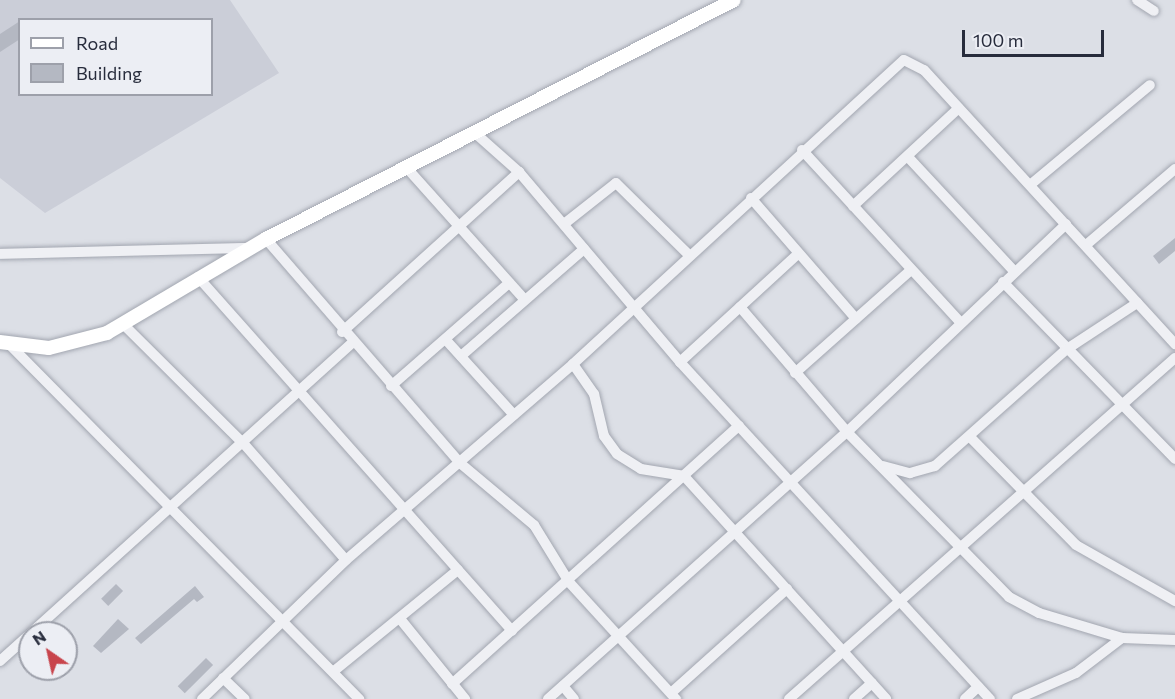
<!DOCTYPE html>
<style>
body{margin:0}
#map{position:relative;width:1175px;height:699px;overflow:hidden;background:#dcdfe6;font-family:Commissioner,sans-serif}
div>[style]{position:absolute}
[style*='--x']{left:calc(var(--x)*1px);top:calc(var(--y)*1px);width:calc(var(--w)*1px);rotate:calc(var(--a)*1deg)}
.built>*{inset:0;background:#cbced8}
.building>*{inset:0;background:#b4b8c2;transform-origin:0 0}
.roads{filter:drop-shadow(0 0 2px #a2a6b0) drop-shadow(0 0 2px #a2a6b0)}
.minor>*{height:10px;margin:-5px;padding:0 5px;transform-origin:5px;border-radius:5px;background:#eff0f4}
.major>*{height:14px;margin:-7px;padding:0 7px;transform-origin:7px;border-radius:7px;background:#fff}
span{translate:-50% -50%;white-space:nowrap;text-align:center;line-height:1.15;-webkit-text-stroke:4.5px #eceef4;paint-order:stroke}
.legend{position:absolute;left:18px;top:18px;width:195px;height:78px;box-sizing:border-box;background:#eceef4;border:2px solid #9da0aa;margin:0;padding:8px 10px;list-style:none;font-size:18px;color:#272c3c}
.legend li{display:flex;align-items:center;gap:12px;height:30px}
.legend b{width:30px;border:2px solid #9da0aa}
.north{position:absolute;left:18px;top:621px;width:60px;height:60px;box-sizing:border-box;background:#eceef4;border:2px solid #9da0aa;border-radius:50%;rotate:326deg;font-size:16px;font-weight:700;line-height:24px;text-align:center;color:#272c3c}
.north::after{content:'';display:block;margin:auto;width:21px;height:27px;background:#c8444c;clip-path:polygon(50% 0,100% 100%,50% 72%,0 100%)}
.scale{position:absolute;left:962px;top:30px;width:142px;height:27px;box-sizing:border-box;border:3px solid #272c3c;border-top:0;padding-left:8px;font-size:18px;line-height:21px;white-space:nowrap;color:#272c3c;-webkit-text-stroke:4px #eceef4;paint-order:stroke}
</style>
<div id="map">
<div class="built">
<div style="clip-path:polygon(evenodd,0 0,230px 0,279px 73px,45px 213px,0 178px,0 0,20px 20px,212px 20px,212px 94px,20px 94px,20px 20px)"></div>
</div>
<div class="building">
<div style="clip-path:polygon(20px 21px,20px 39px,0 52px,0 34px)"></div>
<div style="clip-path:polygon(1175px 238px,1175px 251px,1159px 264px,1153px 256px)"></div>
<div style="left:116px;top:584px;width:10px;height:21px;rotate:45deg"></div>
<div style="clip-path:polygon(195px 586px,204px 597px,197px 602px,194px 599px,141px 644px,135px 638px)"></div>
<div style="clip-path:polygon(118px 619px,129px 629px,101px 653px,93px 646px)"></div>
<div style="left:206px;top:658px;width:10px;height:40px;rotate:45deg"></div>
</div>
<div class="roads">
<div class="minor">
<div style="--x:1137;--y:0;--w:20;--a:33"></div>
<div style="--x:474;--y:132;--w:60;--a:41.6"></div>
<div style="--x:519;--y:172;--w:249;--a:49.7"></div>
<div style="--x:680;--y:362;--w:458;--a:47.4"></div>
<div style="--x:802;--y:150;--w:232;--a:47.4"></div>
<div style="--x:908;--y:157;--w:156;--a:47.1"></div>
<div style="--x:406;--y:167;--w:177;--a:48.2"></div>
<div style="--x:1030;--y:185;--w:156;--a:-39.8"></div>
<div style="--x:751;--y:198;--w:160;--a:49"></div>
<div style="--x:853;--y:206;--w:144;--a:-42.8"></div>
<div style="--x:564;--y:224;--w:66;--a:-38.3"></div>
<div style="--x:616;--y:183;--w:103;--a:44.6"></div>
<div style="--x:266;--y:239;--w:296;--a:49.1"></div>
<div style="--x:460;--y:463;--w:97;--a:40"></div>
<div style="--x:534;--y:525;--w:67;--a:58.4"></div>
<div style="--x:569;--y:582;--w:159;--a:47.6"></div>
<div style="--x:1086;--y:245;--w:117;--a:-40.5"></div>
<div style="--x:0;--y:254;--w:249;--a:-1.4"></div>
<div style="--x:198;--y:277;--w:473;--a:48.4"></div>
<div style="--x:1003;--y:282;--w:247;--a:45.8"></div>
<div style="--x:740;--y:307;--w:165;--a:49.4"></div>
<div style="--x:847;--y:432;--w:231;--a:45.5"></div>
<div style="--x:1009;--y:597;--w:34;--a:28"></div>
<div style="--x:1039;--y:613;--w:87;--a:16.8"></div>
<div style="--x:1122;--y:638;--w:53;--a:2.2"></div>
<div style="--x:124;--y:325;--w:169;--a:44.8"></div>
<div style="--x:244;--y:444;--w:154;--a:48.7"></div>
<div style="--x:342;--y:332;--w:239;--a:-42.1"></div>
<div style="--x:446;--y:340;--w:101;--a:47.8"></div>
<div style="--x:9;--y:344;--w:499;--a:45.4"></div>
<div style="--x:461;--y:356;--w:163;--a:-41"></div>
<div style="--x:680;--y:362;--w:160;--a:-42.5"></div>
<div style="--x:573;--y:364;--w:37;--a:55"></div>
<div style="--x:594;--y:394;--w:43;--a:76.6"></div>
<div style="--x:604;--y:436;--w:22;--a:54"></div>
<div style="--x:617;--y:454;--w:28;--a:32"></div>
<div style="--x:641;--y:469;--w:44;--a:9.2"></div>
<div style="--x:684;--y:476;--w:301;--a:47.8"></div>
<div style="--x:795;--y:373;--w:155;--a:-41.6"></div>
<div style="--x:391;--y:386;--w:157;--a:-41.1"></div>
<div style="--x:970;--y:437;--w:151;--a:45.5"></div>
<div style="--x:1076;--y:545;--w:114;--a:29.5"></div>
<div style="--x:883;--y:466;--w:28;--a:15"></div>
<div style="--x:910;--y:473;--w:26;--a:-16"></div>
<div style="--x:935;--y:466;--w:176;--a:-41.6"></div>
<div style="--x:1067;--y:349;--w:84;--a:-33.3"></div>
<div style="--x:401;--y:620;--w:102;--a:51"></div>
<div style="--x:31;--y:633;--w:433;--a:-42.1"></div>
<div style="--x:0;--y:661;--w:40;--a:-42"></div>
<div style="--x:334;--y:671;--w:160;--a:-39.2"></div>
<div style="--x:223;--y:678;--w:30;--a:44"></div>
<div style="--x:452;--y:684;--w:386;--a:-42"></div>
<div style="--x:563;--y:686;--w:17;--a:50"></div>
<div style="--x:671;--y:693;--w:156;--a:-41.9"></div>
<div style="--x:202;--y:699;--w:200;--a:-44"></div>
<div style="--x:346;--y:560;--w:300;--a:-40.8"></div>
<div style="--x:573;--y:364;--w:449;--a:-42.6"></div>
<div style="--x:904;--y:60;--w:22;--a:27"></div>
<div style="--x:924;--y:70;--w:372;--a:47.5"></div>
<div style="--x:548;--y:699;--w:401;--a:-41.8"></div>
<div style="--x:847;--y:432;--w:302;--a:-43.5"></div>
<div style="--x:789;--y:699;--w:515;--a:-41.46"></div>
<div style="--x:854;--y:699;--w:24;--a:-42"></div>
<div style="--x:965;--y:699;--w:18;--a:-43"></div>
<div style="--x:1017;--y:699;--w:64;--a:-23.8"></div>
<div style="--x:1076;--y:673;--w:58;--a:-37.3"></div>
</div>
<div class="major">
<div style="--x:0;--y:342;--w:49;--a:7"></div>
<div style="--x:49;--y:348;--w:60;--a:-14.5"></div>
<div style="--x:107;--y:333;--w:185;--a:-30.6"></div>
<div style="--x:266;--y:239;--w:525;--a:-27.05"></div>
</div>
</div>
<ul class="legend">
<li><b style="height:8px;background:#fff"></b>Road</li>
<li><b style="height:16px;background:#b4b8c2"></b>Building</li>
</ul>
<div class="north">N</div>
<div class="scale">100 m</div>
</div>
